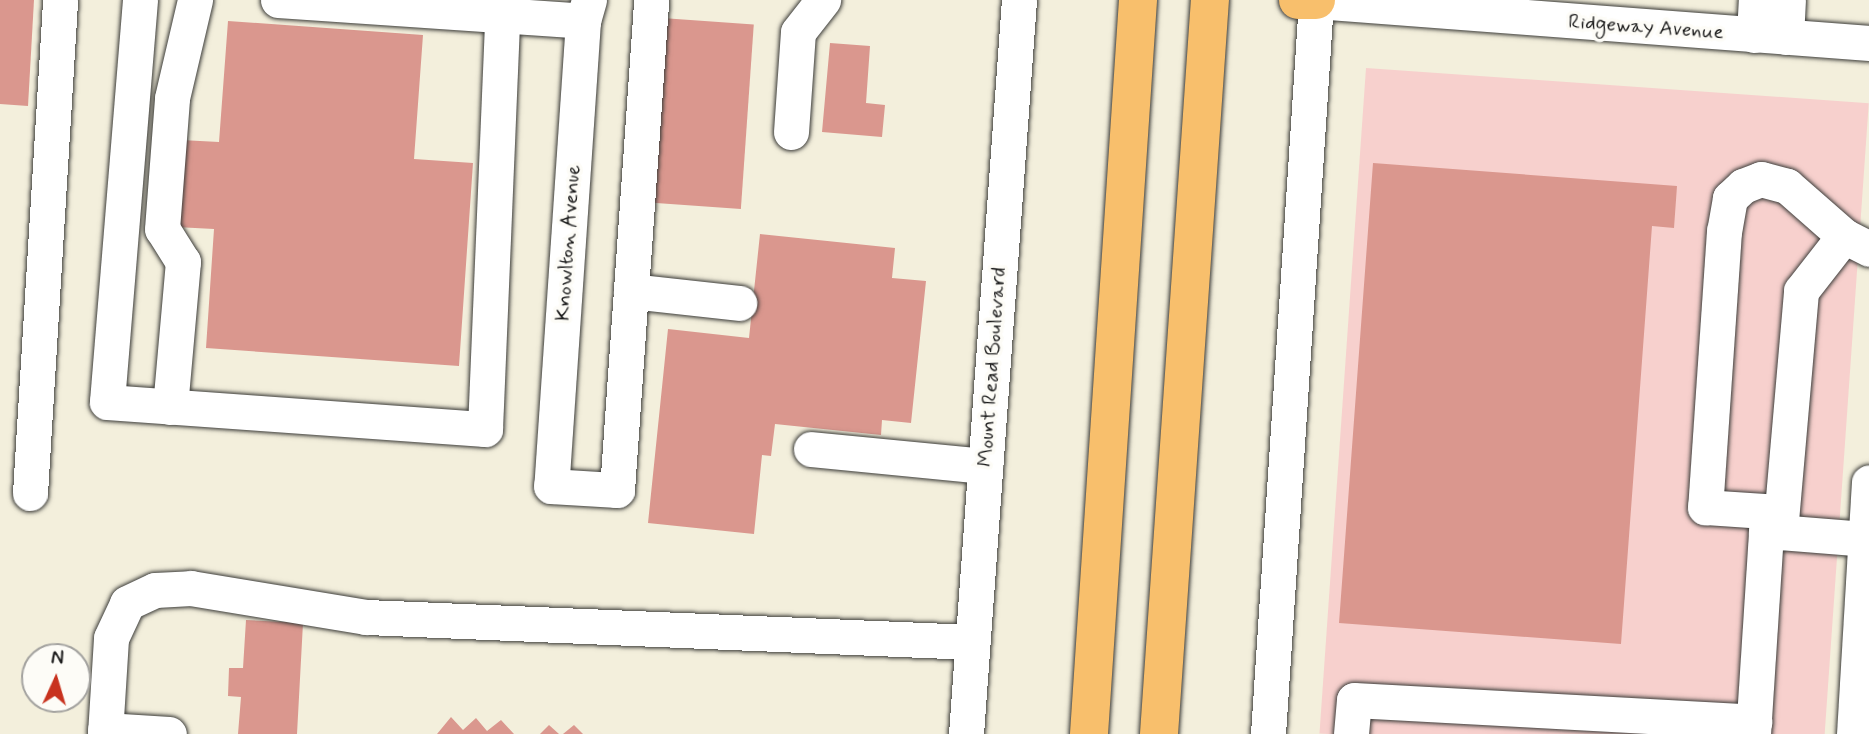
<!DOCTYPE html>
<style>
body{margin:0}
#map{position:relative;width:1869px;height:734px;overflow:hidden;background:#f3efdc;font-family:Mynerve,sans-serif}
div>[style]{position:absolute}
[style*='--x']{left:calc(var(--x)*1px);top:calc(var(--y)*1px);width:calc(var(--w)*1px);rotate:calc(var(--a)*1deg)}
.built>*{inset:0;background:#f7d0cd;transform-origin:0 0}
.building>*{inset:0;background:#da978e;transform-origin:0 0}
.roads{filter:drop-shadow(0 0 2px #3c3c39) drop-shadow(0 0 2px #3c3c39)}
.minor>*{height:35px;margin:-17.5px;padding:0 17.5px;transform-origin:17.5px;border-radius:17.5px;background:#fff}
.major>*{height:38px;margin:-19px;padding:0 19px;transform-origin:19px;border-radius:19px;background:#f8bf6c}
span{translate:-50% -50%;white-space:nowrap;text-align:center;line-height:1.15;-webkit-text-stroke:7px #fdfcf7;paint-order:stroke}
.street-label{font-size:21px;color:#1c1c1c}
.north{position:absolute;left:21px;top:643px;width:70px;height:70px;box-sizing:border-box;background:#fdfcf7;border:2px solid #a3a29f;border-radius:50%;rotate:4deg;font-size:19px;font-weight:700;line-height:28px;text-align:center;color:#1c1c1c}
.north::after{content:'';display:block;margin:auto;width:24px;height:32px;background:#c8321e;clip-path:polygon(50% 0,100% 100%,50% 72%,0 100%)}
</style>
<div id="map">
<div class="built">
<div style="left:1366px;top:68px;width:504px;height:667px;rotate:4deg"></div>
</div>
<div class="building">
<div style="clip-path:polygon(0 0,34px 0,28px 106px,0 104px)"></div>
<div style="left:662px;top:18px;width:92px;height:185px;rotate:4deg"></div>
<div style="clip-path:polygon(228px 21px,423px 35px,414px 159px,473px 163px,459px 366px,206px 348px,214px 229px,176px 227px,181px 140px,219px 142px)"></div>
<div style="clip-path:polygon(830px 43px,870px 46px,866px 103px,885px 105px,882px 137px,822px 132px)"></div>
<div style="clip-path:polygon(1373px 163px,1677px 186px,1674px 228px,1652px 226px,1621px 644px,1339px 623px)"></div>
<div style="clip-path:polygon(760px 234px,895px 248px,892px 278px,926px 281px,911px 423px,882px 420px,881px 435px,775px 424px,771px 456px,762px 455px,754px 534px,648px 523px,668px 329px,749px 338px)"></div>
<div style="clip-path:polygon(246px 620px,303px 623px,297px 734px,238px 734px,241px 697px,228px 696px,229px 668px,243px 668px)"></div>
<div style="clip-path:polygon(451px 717px,463px 730px,476px 718px,487px 731px,501px 720px,514px 734px,437px 734px)"></div>
<div style="clip-path:polygon(549px 725px,559px 734px,540px 734px)"></div>
<div style="clip-path:polygon(574px 725px,583px 734px,563px 734px)"></div>
</div>
<div class="roads">
<div class="minor">
<div style="--x:140;--y:0;--w:403;--a:94.7"></div>
<div style="--x:107;--y:402;--w:379;--a:4.1"></div>
<div style="--x:485;--y:429;--w:414;--a:-87.6"></div>
<div style="--x:278;--y:0;--w:306;--a:3.9"></div>
<div style="--x:589;--y:0;--w:22;--a:106"></div>
<div style="--x:583;--y:21;--w:466;--a:93.9"></div>
<div style="--x:551;--y:486;--w:66;--a:3.5"></div>
<div style="--x:617;--y:490;--w:491;--a:-86"></div>
<div style="--x:1754;--y:35;--w:35;--a:-87"></div>
<div style="--x:1786;--y:37;--w:37;--a:-87"></div>
<div style="--x:791;--y:132;--w:100;--a:-86"></div>
<div style="--x:798;--y:32;--w:41;--a:-52"></div>
<div style="--x:1844;--y:236;--w:28;--a:27"></div>
<div style="--x:631;--y:291;--w:109;--a:6.3"></div>
<div style="--x:170;--y:407;--w:146;--a:-84.9"></div>
<div style="--x:183;--y:262;--w:39;--a:-122"></div>
<div style="--x:162;--y:229;--w:131;--a:-85.6"></div>
<div style="--x:172;--y:98;--w:101;--a:-76.8"></div>
<div style="--x:811;--y:449;--w:175;--a:5.6"></div>
<div style="--x:30;--y:493;--w:494;--a:-86.5"></div>
<div style="--x:1780;--y:532;--w:242;--a:-85"></div>
<div style="--x:1801;--y:291;--w:70;--a:-52"></div>
<div style="--x:1844;--y:236;--w:76;--a:-138.7"></div>
<div style="--x:1787;--y:186;--w:27;--a:-165"></div>
<div style="--x:1761;--y:179;--w:19;--a:159"></div>
<div style="--x:1743;--y:186;--w:18;--a:137"></div>
<div style="--x:1730;--y:198;--w:34;--a:100"></div>
<div style="--x:1724;--y:231;--w:277;--a:93.9"></div>
<div style="--x:1705;--y:507;--w:76;--a:3.8"></div>
<div style="--x:105;--y:730;--w:64;--a:3.6"></div>
<div style="--x:105;--y:734;--w:96;--a:-86.4"></div>
<div style="--x:111;--y:638;--w:38;--a:-65"></div>
<div style="--x:127;--y:603;--w:31;--a:-25"></div>
<div style="--x:155;--y:590;--w:36;--a:-3"></div>
<div style="--x:191;--y:588;--w:177;--a:9.4"></div>
<div style="--x:366;--y:617;--w:607;--a:2.36"></div>
<div style="--x:966;--y:734;--w:736;--a:-85.87"></div>
<div style="--x:1268;--y:734;--w:735;--a:-86.25"></div>
<div style="--x:1316;--y:1;--w:555;--a:4.34"></div>
<div style="--x:1351;--y:734;--w:34;--a:-85"></div>
<div style="--x:1354;--y:700;--w:401;--a:3.1"></div>
<div style="--x:1753;--y:734;--w:203;--a:-86.3"></div>
<div style="--x:1766;--y:531;--w:100;--a:4.6"></div>
<div style="--x:1854;--y:734;--w:252;--a:-86.6"></div>
</div>
<div class="major">
<div style="--x:1298;--y:0;--w:18;--a:0"></div>
<div style="--x:1089;--y:734;--w:736;--a:-86.18"></div>
<div style="--x:1159;--y:734;--w:736;--a:-86.03"></div>
</div>
</div>
<div class="street-label">
<span style="left:1646px;top:27px;rotate:4deg">Ridgeway Avenue</span>
<span style="left:568px;top:243px;rotate:-86deg">Knowlton Avenue</span>
<span style="left:992px;top:367px;rotate:-86deg">Mount Read Boulevard</span>
</div>
<div class="north">N</div>
</div>
